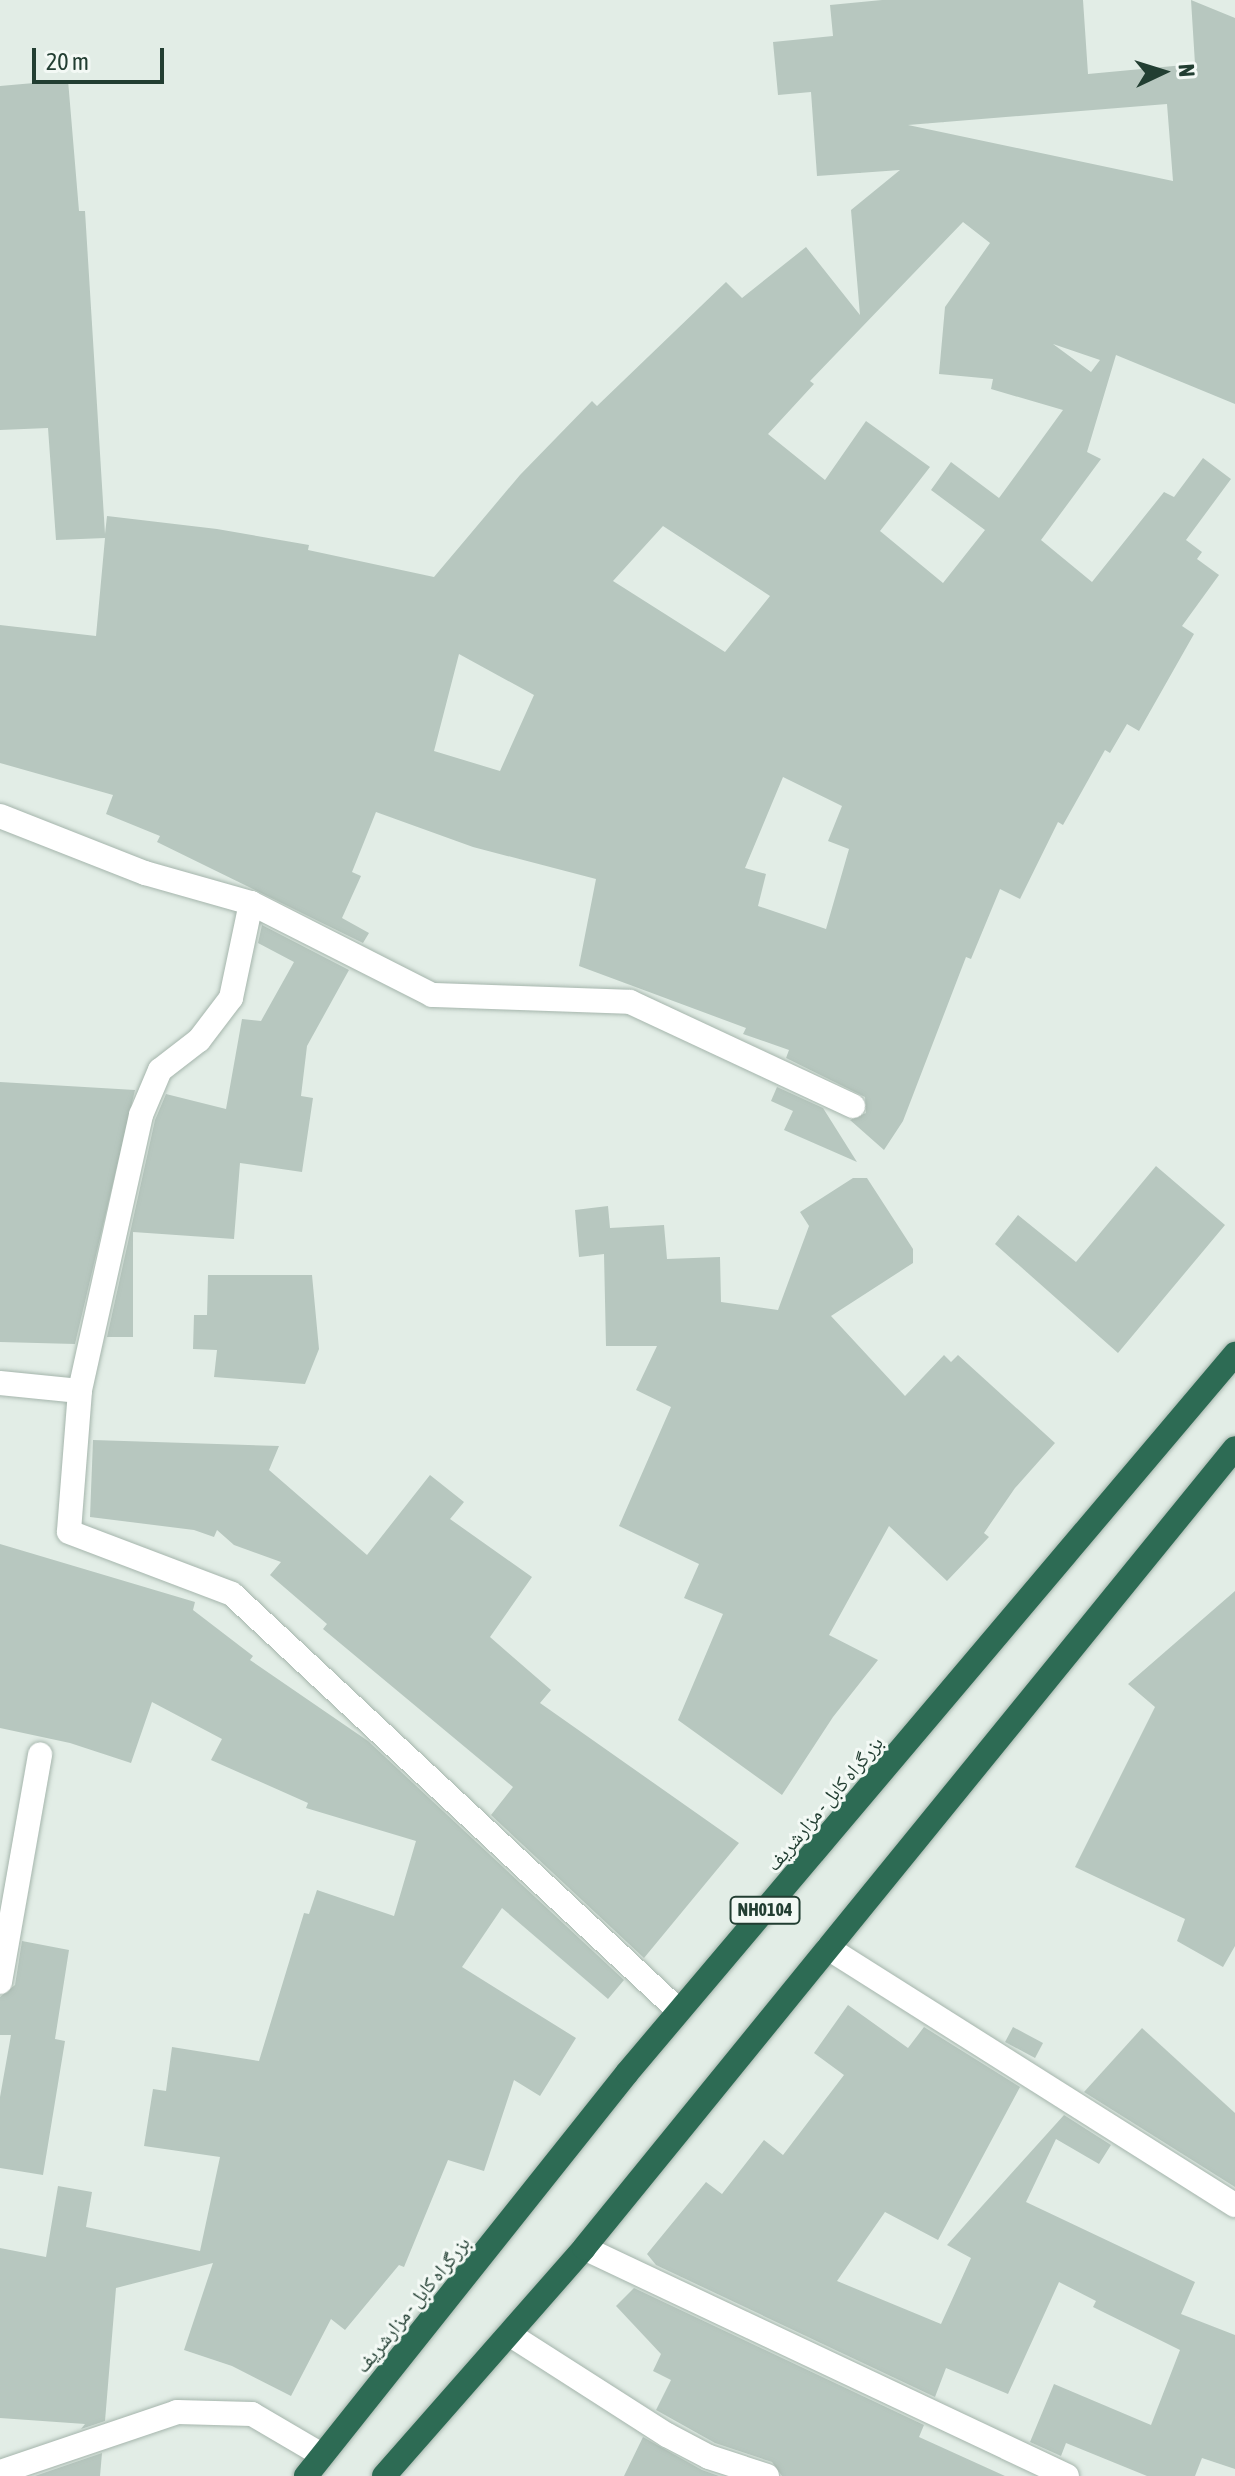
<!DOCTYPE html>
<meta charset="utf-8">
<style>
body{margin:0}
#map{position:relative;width:1235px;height:2476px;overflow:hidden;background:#e2ede6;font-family:"Asap Condensed","Noto Naskh Arabic",sans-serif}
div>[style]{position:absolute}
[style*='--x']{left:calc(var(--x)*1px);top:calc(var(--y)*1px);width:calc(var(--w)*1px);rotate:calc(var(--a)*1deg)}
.building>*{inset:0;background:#b7c7bf;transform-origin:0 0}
.roads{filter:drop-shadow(0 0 2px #a5b5ac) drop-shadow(0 0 2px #a5b5ac)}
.minor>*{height:24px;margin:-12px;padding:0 12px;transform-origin:12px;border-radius:12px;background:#fff}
.highway>*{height:24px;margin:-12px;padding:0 12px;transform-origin:12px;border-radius:12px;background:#2d6b54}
span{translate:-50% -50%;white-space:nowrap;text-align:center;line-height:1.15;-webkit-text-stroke:6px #f3f9f5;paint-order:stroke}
.shield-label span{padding:2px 6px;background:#f3f9f5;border:2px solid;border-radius:6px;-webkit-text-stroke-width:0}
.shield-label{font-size:18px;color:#223e32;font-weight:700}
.street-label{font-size:20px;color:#223e32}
.north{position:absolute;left:1123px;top:32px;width:80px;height:80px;-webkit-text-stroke:6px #f3f9f5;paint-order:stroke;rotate:86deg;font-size:22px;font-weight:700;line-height:32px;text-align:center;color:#223e32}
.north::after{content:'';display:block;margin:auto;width:28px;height:36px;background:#223e32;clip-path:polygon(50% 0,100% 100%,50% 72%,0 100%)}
.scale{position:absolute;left:32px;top:48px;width:132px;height:36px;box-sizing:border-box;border:4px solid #223e32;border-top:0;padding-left:10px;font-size:24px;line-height:28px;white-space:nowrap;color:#223e32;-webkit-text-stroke:6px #f3f9f5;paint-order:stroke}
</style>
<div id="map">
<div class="building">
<div style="clip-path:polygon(evenodd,882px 0,1083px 0,1088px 74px,1195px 64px,1191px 0,1235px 18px,1235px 404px,1116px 355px,1087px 452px,1101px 459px,1041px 540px,1092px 582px,1164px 492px,1174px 497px,1203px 458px,1231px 479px,1186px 540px,1202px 552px,1197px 559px,1219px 575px,1182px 626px,1194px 634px,1139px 731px,1127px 724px,1110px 753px,1105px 750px,1063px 825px,1058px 822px,1020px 899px,1000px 889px,971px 959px,966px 957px,903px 1121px,884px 1150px,850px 1120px,866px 1113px,865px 1097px,786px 1058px,789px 1050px,743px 1034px,746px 1028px,579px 966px,596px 879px,473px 847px,376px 812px,352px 872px,361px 876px,342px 918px,369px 933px,363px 943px,157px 842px,160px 836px,106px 814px,113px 795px,0 763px,0 625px,96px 636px,105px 538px,56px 540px,48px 428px,0 430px,0 86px,68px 80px,79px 211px,85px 211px,105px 534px,107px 516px,217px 529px,309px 545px,308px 550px,434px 577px,520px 475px,592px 401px,597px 406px,726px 282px,742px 298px,806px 247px,860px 315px,851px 210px,900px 170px,817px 176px,811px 92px,778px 95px,773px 42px,833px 36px,830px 5px,882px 0,1167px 104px,1173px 181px,908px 125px,1167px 104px,882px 0,963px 222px,990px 243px,945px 307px,939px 374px,993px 379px,991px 389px,1063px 410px,999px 498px,951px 462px,931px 490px,985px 530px,943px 583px,880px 531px,930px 467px,866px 421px,825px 480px,768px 434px,814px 384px,810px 381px,963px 222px,882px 0,1053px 344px,1100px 360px,1091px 372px,1053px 344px,882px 0,663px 526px,770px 596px,725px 652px,613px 581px,663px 526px,882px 0,459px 654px,534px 695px,500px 771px,434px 751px,459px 654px,882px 0,783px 777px,842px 806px,828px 841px,849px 849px,826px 929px,758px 906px,766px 874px,745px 868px,783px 777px)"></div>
<div style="clip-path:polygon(262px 925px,349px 970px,307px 1046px,301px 1096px,313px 1098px,302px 1172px,240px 1163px,234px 1239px,133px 1232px,133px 1337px,107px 1337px,155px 1120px,166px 1094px,226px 1109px,242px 1019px,261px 1021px,294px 962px,258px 943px)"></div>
<div style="clip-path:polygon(0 1082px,135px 1090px,75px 1344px,0 1342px)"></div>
<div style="clip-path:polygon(777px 1087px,823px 1108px,857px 1162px,784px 1130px,793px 1111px,771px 1101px)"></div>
<div style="clip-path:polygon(1156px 1166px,1225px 1225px,1118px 1353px,995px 1244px,1018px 1215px,1076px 1262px)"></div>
<div style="clip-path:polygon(853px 1178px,867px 1178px,913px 1249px,913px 1263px,831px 1316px,905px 1396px,944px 1355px,951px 1362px,958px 1355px,1055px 1443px,1015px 1488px,984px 1533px,989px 1537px,947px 1581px,889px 1526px,829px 1635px,878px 1660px,833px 1717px,782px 1795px,678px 1720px,723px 1614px,684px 1598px,699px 1564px,619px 1526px,671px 1407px,636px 1390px,657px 1346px,606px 1346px,604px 1254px,579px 1257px,575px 1210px,608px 1206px,610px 1228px,664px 1225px,667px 1259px,720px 1257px,721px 1302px,778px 1310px,809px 1226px,800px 1212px)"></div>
<div style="clip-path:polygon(208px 1275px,312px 1275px,319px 1349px,305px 1384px,214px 1377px,217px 1350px,193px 1349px,194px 1315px,207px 1315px)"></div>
<div style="clip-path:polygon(93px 1440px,279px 1446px,269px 1470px,367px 1555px,430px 1475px,464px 1502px,450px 1519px,532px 1577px,490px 1637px,551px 1690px,540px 1703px,739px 1843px,644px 1958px,491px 1815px,513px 1787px,323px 1629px,327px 1624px,270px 1575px,281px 1562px,234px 1545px,217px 1530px,214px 1537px,194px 1530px,90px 1517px)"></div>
<div style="clip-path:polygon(0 1544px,195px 1602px,193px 1610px,253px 1656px,250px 1660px,368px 1741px,624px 1980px,608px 1999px,502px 1908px,462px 1967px,576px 2038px,540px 2096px,514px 2080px,484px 2171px,448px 2160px,404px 2267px,399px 2265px,345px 2330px,331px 2319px,291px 2396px,232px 2366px,184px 2350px,213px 2263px,116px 2288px,105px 2421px,81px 2429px,85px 2424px,0 2418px,0 2248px,46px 2257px,58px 2186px,92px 2192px,86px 2227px,200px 2251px,220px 2157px,144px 2146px,153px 2089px,166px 2091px,172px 2047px,259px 2061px,304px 1913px,309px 1914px,317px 1890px,394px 1916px,416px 1841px,306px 1808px,308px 1803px,211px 1760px,222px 1739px,152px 1702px,131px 1763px,70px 1743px,0 1728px)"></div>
<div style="clip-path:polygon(1235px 1591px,1235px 1946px,1223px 1967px,1177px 1941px,1185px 1919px,1075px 1867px,1155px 1707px,1128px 1684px)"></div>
<div style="clip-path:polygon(22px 1941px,69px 1950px,55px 2039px,65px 2041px,43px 2175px,0 2168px,0 2097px,11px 2035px,0 2035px,0 1997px,15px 1985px)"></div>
<div style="clip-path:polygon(848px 2005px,908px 2048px,924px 2027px,1020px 2087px,938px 2240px,885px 2212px,837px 2281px,941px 2324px,971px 2258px,947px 2245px,1064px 2115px,1111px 2145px,1099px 2164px,1056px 2139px,1026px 2202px,1195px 2282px,1181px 2314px,1235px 2335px,1235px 2469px,1202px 2458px,1195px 2476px,1147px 2476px,1066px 2443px,1061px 2456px,1030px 2442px,1054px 2384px,1151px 2425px,1180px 2350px,1093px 2307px,1096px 2301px,1059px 2282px,1008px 2394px,946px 2368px,935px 2397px,656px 2265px,647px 2254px,706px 2182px,722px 2194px,764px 2140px,783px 2155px,844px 2075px,814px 2053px)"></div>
<div style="left:1013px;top:2027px;width:34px;height:17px;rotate:28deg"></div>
<div style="clip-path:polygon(1142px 2028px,1235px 2113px,1235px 2187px,1084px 2092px)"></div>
<div style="clip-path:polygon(634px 2288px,924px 2425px,919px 2437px,1005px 2476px,782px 2476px,772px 2462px,715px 2443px,656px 2410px,671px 2380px,653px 2371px,661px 2354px,616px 2306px)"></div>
<div style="clip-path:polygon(643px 2437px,702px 2470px,719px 2476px,624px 2476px)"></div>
<div style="clip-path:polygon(102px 2453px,100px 2476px,35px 2476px)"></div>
</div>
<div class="roads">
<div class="minor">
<div style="--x:0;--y:816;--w:156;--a:21.5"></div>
<div style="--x:145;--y:873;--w:110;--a:15.8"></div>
<div style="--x:251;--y:903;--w:203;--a:26.9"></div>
<div style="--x:432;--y:995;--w:198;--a:2"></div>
<div style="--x:630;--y:1002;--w:246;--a:25"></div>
<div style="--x:251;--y:903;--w:97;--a:101.9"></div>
<div style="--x:231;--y:998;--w:53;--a:127.3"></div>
<div style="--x:199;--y:1040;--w:49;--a:142.4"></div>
<div style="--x:160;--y:1070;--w:49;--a:112.9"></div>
<div style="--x:141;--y:1115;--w:283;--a:102.5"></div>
<div style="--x:80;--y:1391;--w:141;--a:94.5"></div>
<div style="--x:69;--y:1532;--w:174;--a:20.8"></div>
<div style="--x:232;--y:1594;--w:611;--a:43.01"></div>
<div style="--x:0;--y:1383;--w:80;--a:5.7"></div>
<div style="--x:828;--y:1948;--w:481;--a:32.3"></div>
<div style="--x:0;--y:1982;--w:231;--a:-80"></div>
<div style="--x:584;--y:2248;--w:534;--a:25.27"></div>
<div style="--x:509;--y:2334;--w:188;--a:32.6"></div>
<div style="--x:667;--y:2435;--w:47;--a:27.6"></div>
<div style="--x:709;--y:2457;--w:61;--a:18.1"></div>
<div style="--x:0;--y:2472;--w:187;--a:-18.7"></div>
<div style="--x:177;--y:2412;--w:75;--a:1.5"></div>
<div style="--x:252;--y:2414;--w:81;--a:30.4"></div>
</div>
<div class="highway">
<div style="--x:306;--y:2476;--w:515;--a:-51.46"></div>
<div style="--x:627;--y:2073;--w:942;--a:-49.78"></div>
<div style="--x:384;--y:2476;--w:303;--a:-48.7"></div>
<div style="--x:584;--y:2248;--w:1031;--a:-50.86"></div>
</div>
</div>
<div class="shield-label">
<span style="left:765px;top:1910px">NH0104</span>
</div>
<div class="street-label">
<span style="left:824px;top:1803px;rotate:-50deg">بزرگراه کابل - مزارشریف</span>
<span style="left:412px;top:2304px;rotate:-51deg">بزرگراه کابل - مزارشریف</span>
</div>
<div class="north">N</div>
<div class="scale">20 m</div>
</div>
